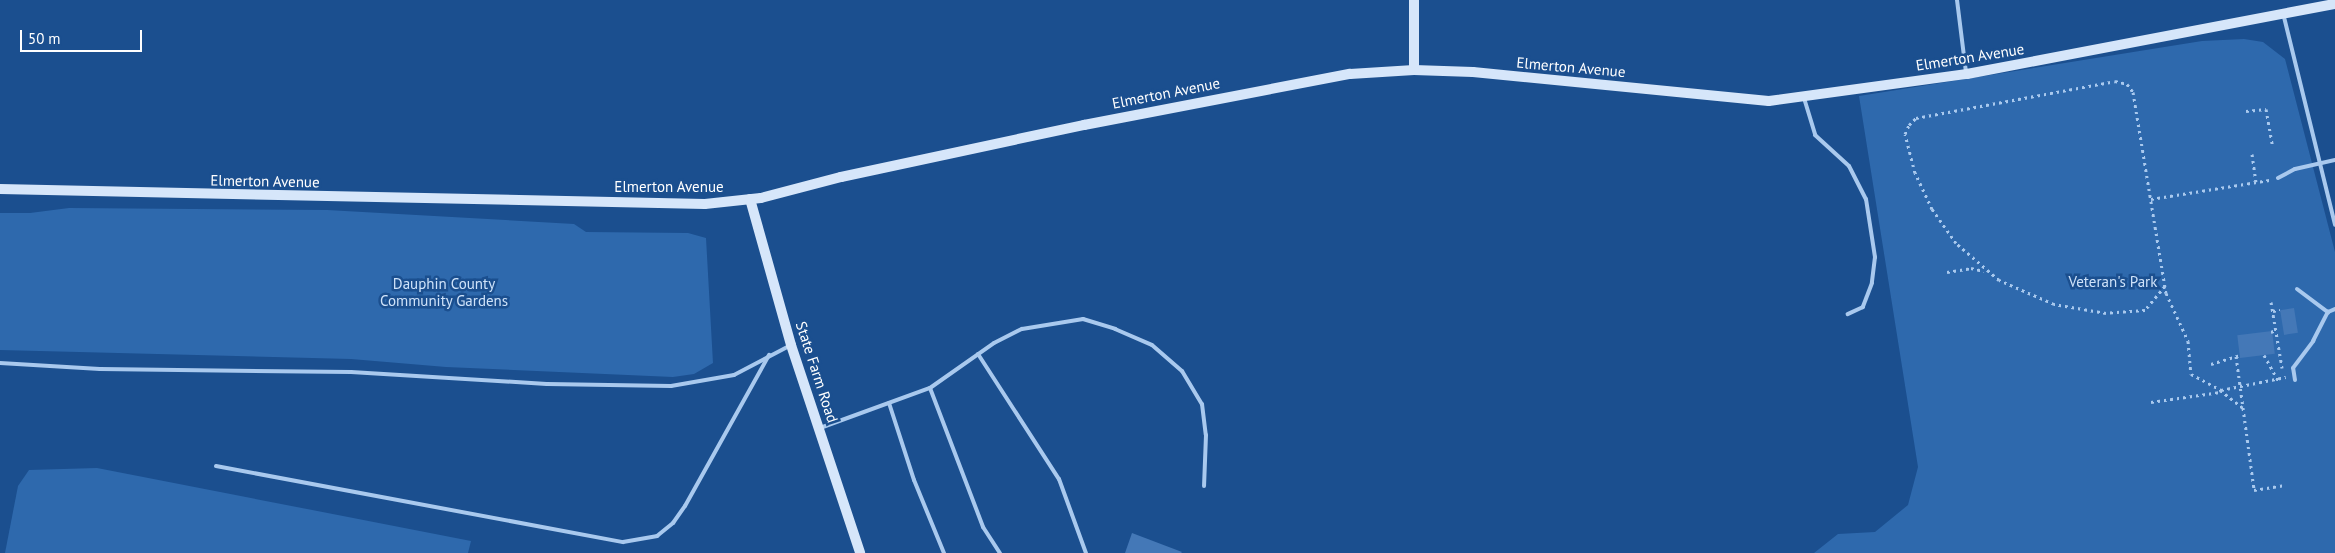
<!DOCTYPE html>
<style>
body{margin:0}
#map{position:relative;width:2335px;height:553px;overflow:hidden;background:#1b4f8f;font-family:"PT Sans",sans-serif}
div>[style]{position:absolute}
[style*='--x']{left:calc(var(--x)*1px);top:calc(var(--y)*1px);width:calc(var(--w)*1px);rotate:calc(var(--a)*1deg)}
.green>*{inset:0;background:#2e69ad}
.building>*{inset:0;background:#4478b7;transform-origin:0 0}
.path>*{height:3px;margin-top:-1.5px;transform-origin:0;background:repeating-linear-gradient(90deg,#a9c9ee 0 2.5px,transparent 0 6.5px)}
.lane>*{height:4px;margin:-2px;padding:0 2px;transform-origin:2px;border-radius:2px;background:#a9c9ee}
.secondary>*{height:10px;margin:-5px;padding:0 5px;transform-origin:5px;border-radius:5px;background:#d6e6fa}
span{translate:-50% -50%;white-space:nowrap;text-align:center;line-height:1.15;-webkit-text-stroke:5px #1b4f8f;paint-order:stroke}
.street-label{font-size:15px;color:#fff}
.park-label{font-size:15px;color:#cfe3fa}
.scale{position:absolute;left:20px;top:30px;width:122px;height:22px;box-sizing:border-box;border:2px solid #fff;border-top:0;padding-left:6px;font-size:15px;line-height:18px;white-space:nowrap;color:#fff;-webkit-text-stroke:4px #1b4f8f;paint-order:stroke}
</style>
<div id="map">
<div class="green">
<div style="clip-path:polygon(2244px 39px,2263px 42px,2285px 59px,2335px 252px,2335px 553px,1814px 553px,1838px 534px,1875px 532px,1908px 505px,1918px 467px,1859px 96px,2202px 41px)"></div>
<div style="clip-path:polygon(69px 208px,327px 210px,574px 224px,586px 232px,688px 233px,706px 238px,713px 363px,694px 374px,673px 377px,446px 367px,351px 359px,0 350px,0 213px,30px 213px)"></div>
<div style="clip-path:polygon(97px 468px,471px 541px,468px 553px,5px 553px,18px 486px,29px 470px)"></div>
</div>
<div class="building">
<div style="left:2294px;top:308px;width:25px;height:14px;rotate:81deg"></div>
<div style="left:2272px;top:331px;width:23px;height:35px;rotate:83deg"></div>
<div style="clip-path:polygon(1132px 533px,1182px 552px,1181px 553px,1125px 553px)"></div>
</div>
<div class="path">
<div style="--x:2246;--y:111;--w:20;--a:-6"></div>
<div style="--x:2266;--y:109;--w:36;--a:80"></div>
<div style="--x:2252;--y:154;--w:28;--a:82"></div>
<div style="--x:2151;--y:199;--w:120;--a:-9.1"></div>
<div style="--x:1947;--y:272;--w:24;--a:-9"></div>
<div style="--x:1971;--y:268;--w:13;--a:13"></div>
<div style="--x:2165;--y:286;--w:31;--a:130"></div>
<div style="--x:2145;--y:310;--w:39;--a:176"></div>
<div style="--x:2106;--y:313;--w:53;--a:-170.2"></div>
<div style="--x:2054;--y:304;--w:60;--a:-156.4"></div>
<div style="--x:1999;--y:280;--w:57;--a:-139.3"></div>
<div style="--x:1956;--y:243;--w:42;--a:-125.2"></div>
<div style="--x:1932;--y:209;--w:40;--a:-115"></div>
<div style="--x:1915;--y:173;--w:40;--a:-104.4"></div>
<div style="--x:1905;--y:134;--w:10;--a:-66"></div>
<div style="--x:1909;--y:125;--w:10;--a:-45"></div>
<div style="--x:1916;--y:118;--w:202;--a:-10.5"></div>
<div style="--x:2115;--y:81;--w:12;--a:14"></div>
<div style="--x:2127;--y:84;--w:10;--a:53"></div>
<div style="--x:2133;--y:92;--w:204;--a:80.7"></div>
<div style="--x:2166;--y:293;--w:53;--a:65.4"></div>
<div style="--x:2188;--y:341;--w:33;--a:85"></div>
<div style="--x:2191;--y:374;--w:34;--a:28"></div>
<div style="--x:2221;--y:390;--w:66;--a:-11.3"></div>
<div style="--x:2271;--y:302;--w:67;--a:80.5"></div>
<div style="--x:2273;--y:311;--w:7;--a:-8"></div>
<div style="--x:2271;--y:332;--w:5;--a:-22"></div>
<div style="--x:2264;--y:355;--w:29;--a:61"></div>
<div style="--x:2236;--y:356;--w:135;--a:82.3"></div>
<div style="--x:2254;--y:490;--w:30;--a:-9"></div>
<div style="--x:2211;--y:364;--w:31;--a:-17"></div>
<div style="--x:2220;--y:390;--w:31;--a:38"></div>
<div style="--x:2151;--y:402;--w:70;--a:-8.2"></div>
</div>
<div class="lane">
<div style="--x:1957;--y:0;--w:73;--a:82.9"></div>
<div style="--x:2284;--y:17;--w:214;--a:76.2"></div>
<div style="--x:1804;--y:98;--w:39;--a:73"></div>
<div style="--x:1815;--y:135;--w:46;--a:42.4"></div>
<div style="--x:1849;--y:166;--w:37;--a:63"></div>
<div style="--x:1866;--y:199;--w:59;--a:81.2"></div>
<div style="--x:1875;--y:257;--w:26;--a:97"></div>
<div style="--x:1872;--y:283;--w:26;--a:111"></div>
<div style="--x:1863;--y:307;--w:17;--a:155"></div>
<div style="--x:2278;--y:178;--w:19;--a:-28"></div>
<div style="--x:2295;--y:169;--w:41;--a:-12.7"></div>
<div style="--x:2297;--y:289;--w:39;--a:37"></div>
<div style="--x:978;--y:354;--w:149;--a:57.1"></div>
<div style="--x:1059;--y:479;--w:79;--a:70"></div>
<div style="--x:0;--y:363;--w:100;--a:3.4"></div>
<div style="--x:100;--y:369;--w:251;--a:0.7"></div>
<div style="--x:351;--y:372;--w:196;--a:3.5"></div>
<div style="--x:547;--y:384;--w:124;--a:0.9"></div>
<div style="--x:671;--y:386;--w:64;--a:-9.9"></div>
<div style="--x:734;--y:375;--w:64;--a:-27.8"></div>
<div style="--x:2295;--y:380;--w:12;--a:-99"></div>
<div style="--x:2293;--y:368;--w:34;--a:-53"></div>
<div style="--x:2313;--y:341;--w:33;--a:-63"></div>
<div style="--x:2328;--y:312;--w:8;--a:-23"></div>
<div style="--x:930;--y:388;--w:149;--a:69.1"></div>
<div style="--x:983;--y:527;--w:31;--a:57"></div>
<div style="--x:889;--y:403;--w:81;--a:72"></div>
<div style="--x:914;--y:480;--w:79;--a:67.7"></div>
<div style="--x:820;--y:428;--w:117;--a:-20"></div>
<div style="--x:930;--y:388;--w:78;--a:-35.1"></div>
<div style="--x:994;--y:343;--w:31;--a:-27"></div>
<div style="--x:1022;--y:329;--w:62;--a:-9.3"></div>
<div style="--x:1083;--y:319;--w:34;--a:17"></div>
<div style="--x:1115;--y:329;--w:40;--a:23.4"></div>
<div style="--x:1152;--y:345;--w:40;--a:41"></div>
<div style="--x:1182;--y:371;--w:39;--a:59"></div>
<div style="--x:1202;--y:404;--w:31;--a:83"></div>
<div style="--x:1206;--y:435;--w:51;--a:92.2"></div>
<div style="--x:216;--y:466;--w:414;--a:10.6"></div>
<div style="--x:623;--y:542;--w:35;--a:-10"></div>
<div style="--x:657;--y:536;--w:21;--a:-39"></div>
<div style="--x:673;--y:523;--w:21;--a:-55"></div>
<div style="--x:685;--y:506;--w:173;--a:-60.9"></div>
</div>
<div class="secondary">
<div style="--x:1414;--y:70;--w:70;--a:-90"></div>
<div style="--x:0;--y:189;--w:705;--a:1.22"></div>
<div style="--x:705;--y:204;--w:56;--a:-6.1"></div>
<div style="--x:761;--y:198;--w:83;--a:-14.7"></div>
<div style="--x:841;--y:177;--w:249;--a:-12.1"></div>
<div style="--x:1084;--y:125;--w:271;--a:-10.9"></div>
<div style="--x:1350;--y:74;--w:64;--a:-3.6"></div>
<div style="--x:1414;--y:70;--w:59;--a:1.9"></div>
<div style="--x:1473;--y:72;--w:297;--a:5.6"></div>
<div style="--x:1769;--y:101;--w:200;--a:-7.8"></div>
<div style="--x:1967;--y:74;--w:375;--a:-10.8"></div>
<div style="--x:750;--y:199;--w:152;--a:74.3"></div>
<div style="--x:791;--y:345;--w:219;--a:71.6"></div>
</div>
<div class="street-label">
<span style="left:1970px;top:57px;rotate:-9deg">Elmerton Avenue</span>
<span style="left:1571px;top:67px;rotate:5deg">Elmerton Avenue</span>
<span style="left:1166px;top:93px;rotate:-11deg">Elmerton Avenue</span>
<span style="left:265px;top:181px;rotate:1deg">Elmerton Avenue</span>
<span style="left:669px;top:187px">Elmerton Avenue</span>
<span style="left:817px;top:372px;rotate:72deg">State Farm Road</span>
</div>
<div class="park-label">
<span style="left:2113px;top:282px">Veteran's Park</span>
<span style="left:444px;top:292px">Dauphin County<br>Community Gardens</span>
</div>
<div class="scale">50 m</div>
</div>
